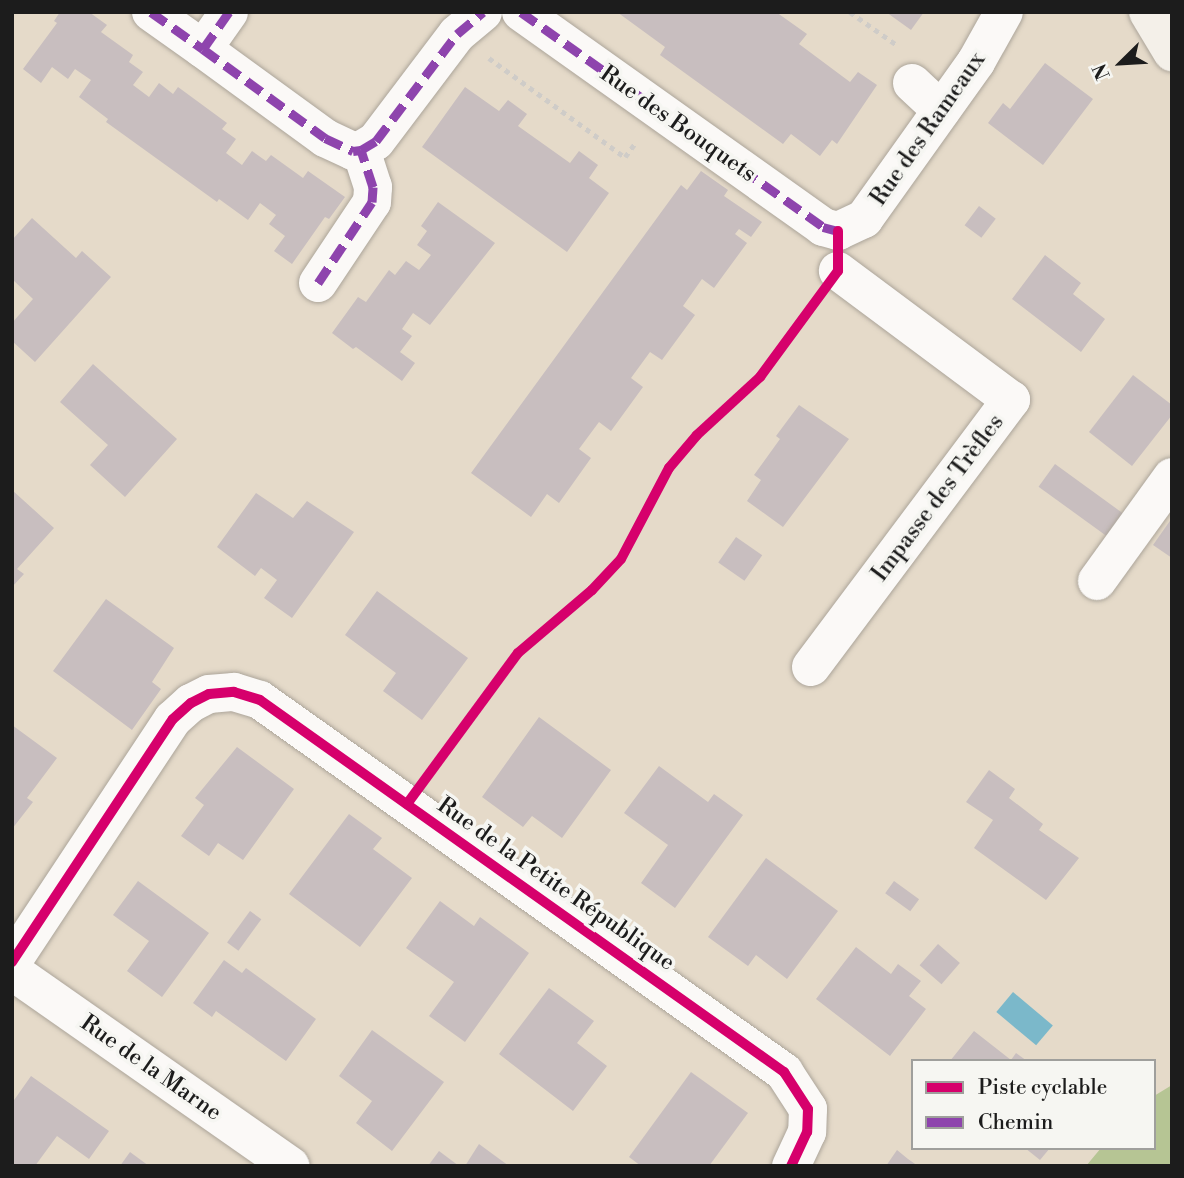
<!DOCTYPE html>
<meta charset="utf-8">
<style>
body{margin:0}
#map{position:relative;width:1184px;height:1178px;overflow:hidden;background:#e5dac9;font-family:"Libre Bodoni",serif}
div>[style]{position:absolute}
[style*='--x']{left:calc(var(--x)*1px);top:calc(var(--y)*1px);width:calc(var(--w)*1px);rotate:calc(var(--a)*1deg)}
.forest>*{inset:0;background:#b6c594}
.water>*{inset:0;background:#7bb8ca;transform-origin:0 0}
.building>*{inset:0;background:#c8bebf;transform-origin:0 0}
.path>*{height:4.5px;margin-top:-2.25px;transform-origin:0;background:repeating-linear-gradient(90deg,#cfccc8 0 5px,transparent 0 10px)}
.roads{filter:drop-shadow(0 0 2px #aca59a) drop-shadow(0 0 2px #aca59a)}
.minor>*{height:38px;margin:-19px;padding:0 19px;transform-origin:19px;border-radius:19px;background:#fbf9f7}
.secondary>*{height:38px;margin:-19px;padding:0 19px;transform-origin:19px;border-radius:19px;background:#f4f0e9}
.quiet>*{height:9px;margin-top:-4.5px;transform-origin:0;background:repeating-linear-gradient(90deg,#8e44ad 0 18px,transparent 0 27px)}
.cycleway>*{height:10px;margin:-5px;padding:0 5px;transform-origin:5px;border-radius:5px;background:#d6006c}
span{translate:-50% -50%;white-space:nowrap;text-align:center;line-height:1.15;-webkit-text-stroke:7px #f6f6f2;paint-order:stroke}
.street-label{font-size:23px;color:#1c1c1c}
.frame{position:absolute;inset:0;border:14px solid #1c1c1c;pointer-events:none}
.legend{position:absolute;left:911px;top:1059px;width:245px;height:91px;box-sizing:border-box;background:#f6f6f2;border:2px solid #9f9f9c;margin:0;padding:9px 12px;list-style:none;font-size:21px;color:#1c1c1c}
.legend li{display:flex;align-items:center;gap:14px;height:35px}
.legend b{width:35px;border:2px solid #9f9f9c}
.north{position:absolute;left:1086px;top:28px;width:70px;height:70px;-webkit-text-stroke:5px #f6f6f2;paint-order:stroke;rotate:246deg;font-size:19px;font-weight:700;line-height:28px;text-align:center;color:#1c1c1c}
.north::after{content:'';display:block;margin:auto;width:24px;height:32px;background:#1c1c1c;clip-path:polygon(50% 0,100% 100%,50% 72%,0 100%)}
</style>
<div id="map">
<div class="forest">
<div style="clip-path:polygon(1172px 1085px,1172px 1166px,1086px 1166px,1101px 1148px,1154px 1148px,1154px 1096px)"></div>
</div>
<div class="water">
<div style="left:1013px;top:992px;width:52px;height:26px;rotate:40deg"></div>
</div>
<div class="building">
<div style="clip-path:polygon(60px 12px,89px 12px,107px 25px,101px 32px,133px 55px,129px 62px,143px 72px,133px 85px,149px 97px,159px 83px,173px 94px,178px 87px,227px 123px,222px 129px,236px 139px,226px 153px,242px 165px,252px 151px,266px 161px,271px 155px,303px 178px,308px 171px,345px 197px,329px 219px,325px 217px,292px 264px,274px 251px,285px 236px,269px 224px,276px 215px,260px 203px,248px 220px,219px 199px,217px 202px,106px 122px,108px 119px,79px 97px,91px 80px,75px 69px,68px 79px,52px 67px,41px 83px,23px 69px,57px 23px,54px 21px)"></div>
<div style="clip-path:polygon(617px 12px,776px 12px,807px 34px,799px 44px,850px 82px,858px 72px,877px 85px,837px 144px,832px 140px,820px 156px,791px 134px,783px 144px,660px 55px,665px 47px)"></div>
<div style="clip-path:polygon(886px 12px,924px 12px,911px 30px)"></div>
<div style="clip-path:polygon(1045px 63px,1093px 99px,1043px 165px,988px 123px,1003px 103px,1010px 109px)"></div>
<div style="clip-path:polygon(465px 87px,499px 111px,508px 100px,527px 114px,518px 126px,570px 163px,579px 151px,598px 165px,589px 178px,609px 193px,567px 252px,422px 147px)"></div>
<div style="clip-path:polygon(701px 171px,728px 190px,724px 196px,762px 222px,751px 237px,739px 229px,735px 234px,747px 243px,714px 288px,702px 279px,683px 306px,695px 315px,662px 360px,650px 352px,631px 378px,643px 387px,611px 431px,599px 422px,579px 449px,591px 458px,559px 503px,547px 494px,531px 517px,471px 473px,681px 185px,687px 190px)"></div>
<div style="clip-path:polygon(438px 202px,495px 243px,430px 325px,413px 313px,402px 329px,412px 336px,400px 352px,415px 363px,402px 381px,356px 347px,353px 349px,332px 333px,358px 297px,366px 302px,389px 270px,395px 275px,406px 261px,419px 270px,431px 255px,417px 245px,427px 231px,421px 226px)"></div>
<div style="left:979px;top:206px;width:21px;height:24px;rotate:37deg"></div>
<div style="clip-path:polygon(32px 218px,76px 258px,82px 251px,111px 277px,35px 362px,12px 341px,12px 323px,33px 299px,12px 279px,12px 240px)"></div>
<div style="clip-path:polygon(1045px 255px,1081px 283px,1073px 294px,1105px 319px,1081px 352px,1012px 299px)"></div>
<div style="clip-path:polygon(93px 364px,177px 439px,125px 497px,90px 465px,108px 445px,60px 402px)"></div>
<div style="clip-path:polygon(1133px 375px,1172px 405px,1172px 415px,1132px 466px,1089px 432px)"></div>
<div style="clip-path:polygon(799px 405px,849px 439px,783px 527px,747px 501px,761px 480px,754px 475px,780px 439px,776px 436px)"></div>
<div style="left:1055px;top:464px;width:87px;height:28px;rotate:36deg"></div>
<div style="clip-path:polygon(12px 490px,54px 528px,17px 569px,24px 574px,12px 587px)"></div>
<div style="clip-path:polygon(256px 493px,293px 518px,307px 501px,354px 532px,292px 618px,264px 598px,277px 580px,261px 568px,255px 576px,217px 547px)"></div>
<div style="clip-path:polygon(1172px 518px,1172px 558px,1153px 545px)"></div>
<div style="left:736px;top:537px;width:32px;height:31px;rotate:35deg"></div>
<div style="clip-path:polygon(377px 591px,468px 658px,422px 720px,383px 691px,396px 673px,345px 635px)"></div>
<div style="clip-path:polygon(106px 599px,174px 648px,152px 682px,161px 689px,132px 730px,53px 671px)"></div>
<div style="clip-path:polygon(539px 717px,611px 770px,562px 838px,532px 816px,523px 827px,482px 797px)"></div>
<div style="clip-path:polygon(12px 725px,57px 758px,27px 798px,33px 802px,12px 829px)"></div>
<div style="clip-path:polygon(237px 747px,294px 789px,243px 860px,218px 843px,209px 856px,181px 836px,204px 805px,195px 798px)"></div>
<div style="clip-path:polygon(659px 766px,708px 802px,714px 794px,743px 815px,675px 908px,641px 883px,668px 845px,624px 813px)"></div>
<div style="clip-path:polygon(989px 770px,1015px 789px,1009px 798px,1043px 824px,1039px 830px,1079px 858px,1046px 900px,974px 848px,993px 820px,966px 802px)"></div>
<div style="clip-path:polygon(349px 814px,382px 838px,373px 849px,412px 878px,360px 947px,289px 894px)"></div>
<div style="clip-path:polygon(766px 858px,838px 911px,787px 979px,756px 955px,748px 966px,708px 937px)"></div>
<div style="clip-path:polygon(138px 881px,209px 933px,162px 997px,127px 971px,149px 941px,113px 915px)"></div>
<div style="left:894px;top:881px;width:31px;height:15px;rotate:36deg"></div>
<div style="clip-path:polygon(440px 901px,474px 926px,480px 917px,529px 953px,465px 1042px,429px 1016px,454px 982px,406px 948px)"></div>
<div style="left:250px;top:911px;width:14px;height:39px;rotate:36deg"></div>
<div style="left:938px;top:944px;width:29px;height:28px;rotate:41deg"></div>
<div style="clip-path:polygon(856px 947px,891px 974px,898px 964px,921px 981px,909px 996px,926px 1009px,890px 1056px,816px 999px)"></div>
<div style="clip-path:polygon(224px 960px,242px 973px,246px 968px,316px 1019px,286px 1061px,216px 1011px,212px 1017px,193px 1003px)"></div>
<div style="clip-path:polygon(549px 988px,594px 1021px,577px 1043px,607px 1066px,573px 1111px,499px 1054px)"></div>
<div style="clip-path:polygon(372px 1030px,444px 1082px,392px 1151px,356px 1123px,372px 1101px,339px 1076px)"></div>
<div style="clip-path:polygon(974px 1031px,1011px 1060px,1016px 1053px,1027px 1061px,950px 1061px)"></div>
<div style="clip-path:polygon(691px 1072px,748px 1113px,709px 1166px,641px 1166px,629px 1157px)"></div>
<div style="clip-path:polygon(31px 1076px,109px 1131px,89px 1159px,57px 1136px,35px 1166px,12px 1166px,12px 1103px)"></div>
<div style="clip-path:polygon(479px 1144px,509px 1166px,465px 1166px)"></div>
<div style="clip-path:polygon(1025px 1148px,1050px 1148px,1040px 1160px)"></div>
<div style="clip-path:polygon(897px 1150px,908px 1159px,918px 1166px,886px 1166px)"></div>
<div style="clip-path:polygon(439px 1151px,459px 1166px,428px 1166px)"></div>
<div style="clip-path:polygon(130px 1152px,149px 1166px,120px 1166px)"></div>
</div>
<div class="path">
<div style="--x:850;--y:12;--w:57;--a:35.1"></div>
<div style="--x:489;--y:58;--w:168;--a:36.1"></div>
<div style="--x:625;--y:157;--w:19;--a:-54"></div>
</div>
<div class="roads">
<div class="minor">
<div style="--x:151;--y:12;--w:64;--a:35.4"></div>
<div style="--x:229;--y:12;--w:45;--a:125.1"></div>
<div style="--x:203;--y:49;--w:151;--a:36.1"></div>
<div style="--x:325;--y:138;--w:31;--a:25"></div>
<div style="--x:353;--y:151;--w:8;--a:-7"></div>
<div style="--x:361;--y:150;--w:17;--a:-31"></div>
<div style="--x:376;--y:141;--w:134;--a:-52.9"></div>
<div style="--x:457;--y:34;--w:34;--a:-40"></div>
<div style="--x:521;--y:12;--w:371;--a:35.4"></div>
<div style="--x:823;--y:227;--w:16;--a:15"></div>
<div style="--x:838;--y:231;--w:29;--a:-25"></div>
<div style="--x:864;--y:219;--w:193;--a:-54.5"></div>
<div style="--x:976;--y:62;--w:57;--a:-60.8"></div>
<div style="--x:912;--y:83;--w:40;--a:43"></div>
<div style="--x:318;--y:283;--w:97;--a:-56.3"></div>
<div style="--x:372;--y:202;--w:15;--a:-86"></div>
<div style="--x:373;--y:187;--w:39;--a:-108"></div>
<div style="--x:1097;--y:581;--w:128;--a:-54.2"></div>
<div style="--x:811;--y:667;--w:334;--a:-53.2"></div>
<div style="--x:1011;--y:400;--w:216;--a:-143.3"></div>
<div style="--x:12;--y:962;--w:291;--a:-56.5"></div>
<div style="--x:173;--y:719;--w:24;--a:-42"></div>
<div style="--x:191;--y:703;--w:20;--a:-27"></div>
<div style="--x:209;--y:694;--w:25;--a:-5"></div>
<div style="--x:234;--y:692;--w:27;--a:17"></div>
<div style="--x:260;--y:700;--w:643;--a:35.37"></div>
<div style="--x:784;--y:1072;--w:44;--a:57"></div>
<div style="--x:808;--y:1109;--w:23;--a:92"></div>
<div style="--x:807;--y:1132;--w:38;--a:115"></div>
<div style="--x:12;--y:971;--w:340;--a:35"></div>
</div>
<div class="secondary">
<div style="--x:1148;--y:12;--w:47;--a:59"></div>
</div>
</div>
<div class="quiet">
<div style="--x:151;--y:12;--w:64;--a:35.4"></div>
<div style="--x:229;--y:12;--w:45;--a:125.1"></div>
<div style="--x:203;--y:49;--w:151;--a:36.1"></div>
<div style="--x:325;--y:138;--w:31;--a:25"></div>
<div style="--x:353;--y:151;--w:8;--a:-7"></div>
<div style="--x:361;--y:150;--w:17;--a:-31"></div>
<div style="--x:376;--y:141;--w:134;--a:-52.9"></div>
<div style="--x:457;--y:34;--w:34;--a:-40"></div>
<div style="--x:521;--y:12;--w:371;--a:35.4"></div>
<div style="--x:823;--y:227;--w:16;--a:15"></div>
<div style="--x:318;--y:283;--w:97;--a:-56.3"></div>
<div style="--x:372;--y:202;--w:15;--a:-86"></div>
<div style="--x:373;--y:187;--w:39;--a:-108"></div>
</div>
<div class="cycleway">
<div style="--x:407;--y:804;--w:187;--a:-53.7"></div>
<div style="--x:518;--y:653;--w:97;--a:-40.4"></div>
<div style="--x:592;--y:590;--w:42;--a:-46.9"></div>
<div style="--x:621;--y:559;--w:103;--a:-62.2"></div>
<div style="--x:669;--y:468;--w:43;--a:-49.7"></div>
<div style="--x:697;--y:435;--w:86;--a:-42.6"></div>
<div style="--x:760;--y:377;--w:132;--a:-53.7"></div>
<div style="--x:838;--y:271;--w:40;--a:-90"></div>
<div style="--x:12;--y:962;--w:291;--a:-56.5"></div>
<div style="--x:173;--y:719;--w:24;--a:-42"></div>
<div style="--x:191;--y:703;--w:20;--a:-27"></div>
<div style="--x:209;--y:694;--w:25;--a:-5"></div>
<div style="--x:234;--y:692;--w:27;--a:17"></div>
<div style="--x:260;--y:700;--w:643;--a:35.37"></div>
<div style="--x:784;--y:1072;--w:44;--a:57"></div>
<div style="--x:808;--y:1109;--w:23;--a:92"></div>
<div style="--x:807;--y:1132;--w:38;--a:115"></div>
</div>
<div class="street-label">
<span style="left:678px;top:124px;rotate:35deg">Rue des Bouquets</span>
<span style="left:928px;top:129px;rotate:-55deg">Rue des Rameaux</span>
<span style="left:938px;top:498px;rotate:-53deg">Impasse des Trèfles</span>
<span style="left:556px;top:884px;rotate:35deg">Rue de la Petite République</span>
<span style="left:151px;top:1068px;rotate:35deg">Rue de la Marne</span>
</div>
<div class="frame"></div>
<ul class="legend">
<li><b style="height:9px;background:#d6006c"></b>Piste cyclable</li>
<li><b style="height:9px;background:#8e44ad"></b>Chemin</li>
</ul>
<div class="north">N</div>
</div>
